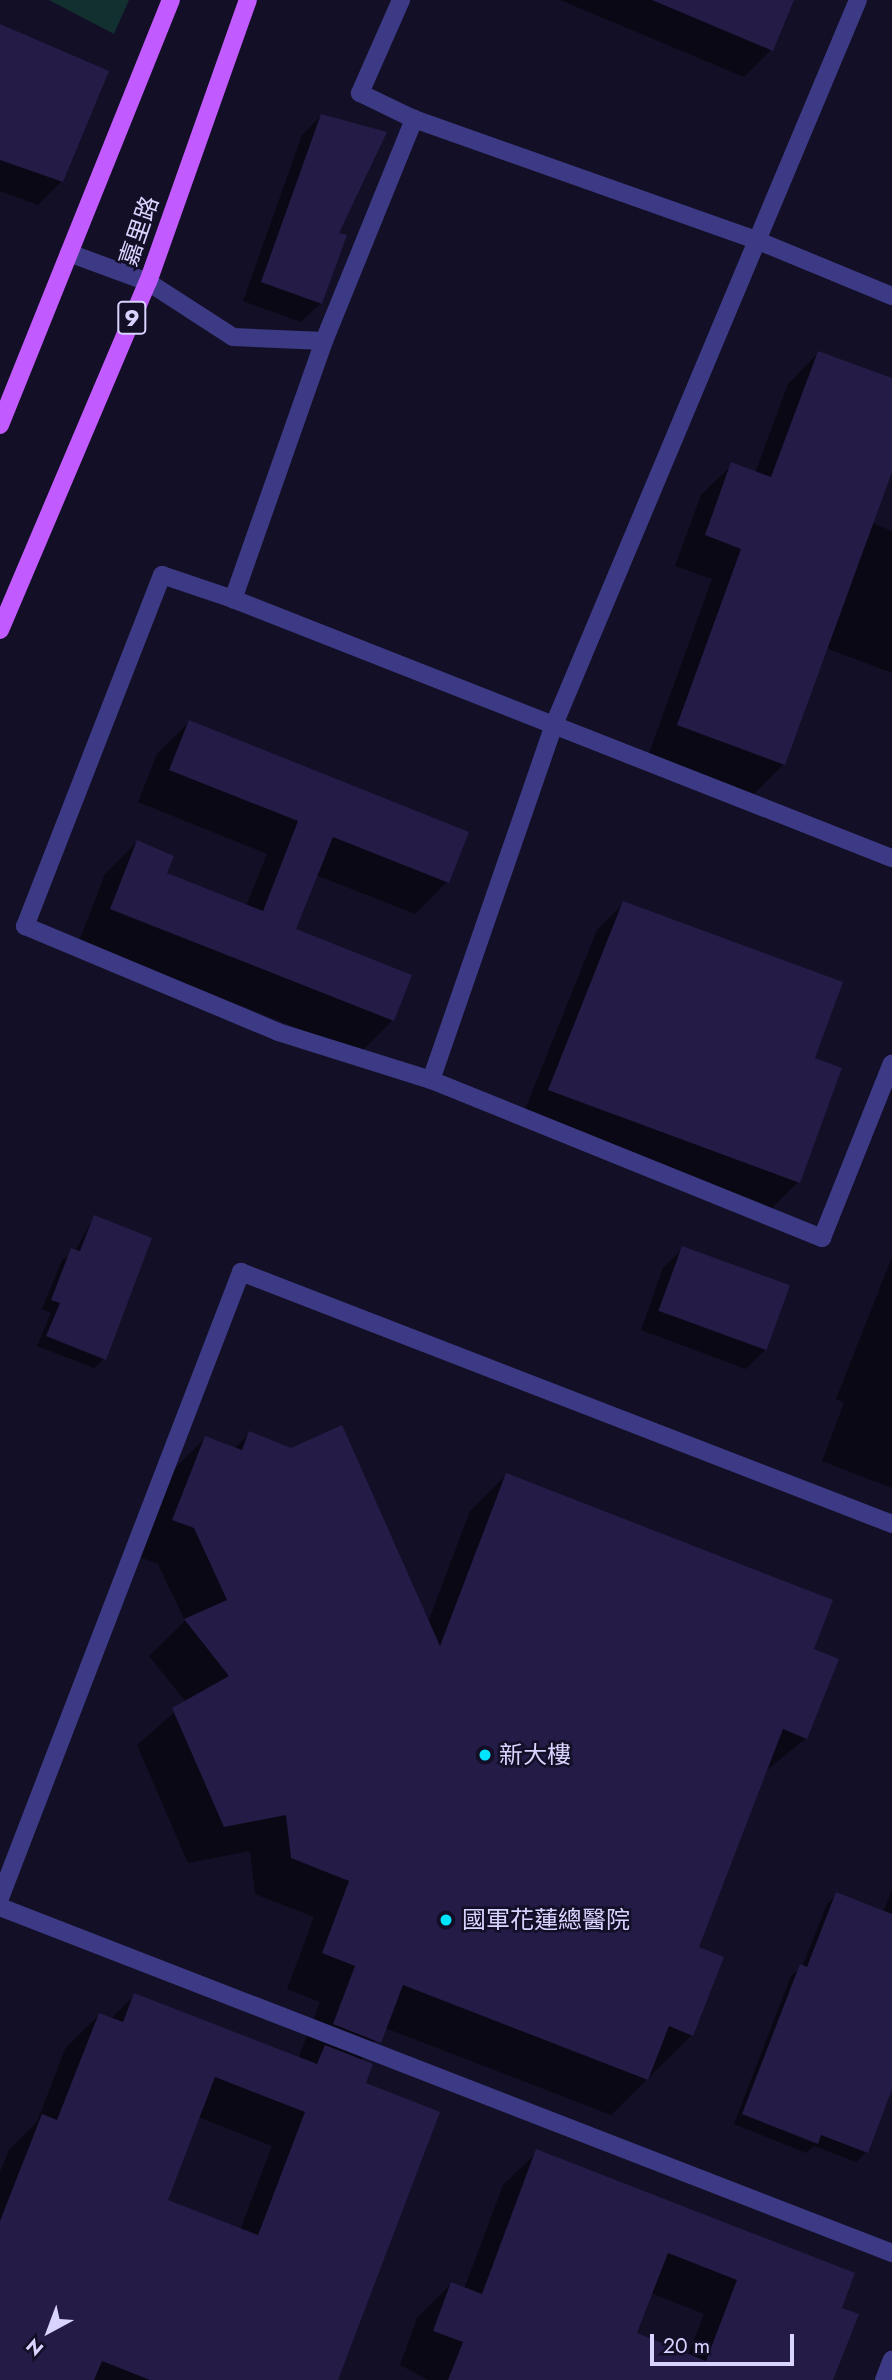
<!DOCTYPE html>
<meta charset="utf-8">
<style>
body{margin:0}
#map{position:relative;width:892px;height:2380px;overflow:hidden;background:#130f26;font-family:Jost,"Noto Sans TC",sans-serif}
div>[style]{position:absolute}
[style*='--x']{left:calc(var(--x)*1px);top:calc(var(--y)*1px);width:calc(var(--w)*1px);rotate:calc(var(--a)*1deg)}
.green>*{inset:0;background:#12302f}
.shadow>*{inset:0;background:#0007}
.building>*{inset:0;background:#241b47;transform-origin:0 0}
.lane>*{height:18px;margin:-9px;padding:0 9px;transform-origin:9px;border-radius:9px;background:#3d3a85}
.primary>*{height:18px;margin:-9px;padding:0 9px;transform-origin:9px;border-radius:9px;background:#c25bff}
.dots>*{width:19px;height:19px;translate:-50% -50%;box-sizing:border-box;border:4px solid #130f26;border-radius:50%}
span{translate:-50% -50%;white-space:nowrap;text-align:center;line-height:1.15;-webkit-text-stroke:5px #130f26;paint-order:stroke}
.shield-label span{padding:2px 5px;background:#130f26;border:2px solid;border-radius:5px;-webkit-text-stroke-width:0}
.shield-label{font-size:23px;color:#d9d4ff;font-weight:700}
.street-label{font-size:24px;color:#d9d4ff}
.poi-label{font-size:24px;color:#d9d4ff}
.left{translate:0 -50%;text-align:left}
.north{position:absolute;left:14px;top:2296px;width:70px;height:70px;-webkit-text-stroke:5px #130f26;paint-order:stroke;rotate:221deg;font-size:19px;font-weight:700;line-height:28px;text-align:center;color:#d9d4ff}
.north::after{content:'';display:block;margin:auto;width:24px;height:32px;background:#d9d4ff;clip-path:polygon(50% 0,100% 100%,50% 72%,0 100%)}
.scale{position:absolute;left:650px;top:2334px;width:144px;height:32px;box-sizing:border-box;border:4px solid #d9d4ff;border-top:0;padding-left:9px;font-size:21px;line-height:24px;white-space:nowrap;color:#d9d4ff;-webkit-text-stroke:5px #130f26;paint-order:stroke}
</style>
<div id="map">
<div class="green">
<div style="clip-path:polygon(49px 0,129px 0,114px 34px)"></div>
</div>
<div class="shadow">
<div style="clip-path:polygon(560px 0,792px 0,771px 50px,744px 77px)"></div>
<div style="clip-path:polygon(0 29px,62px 181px,38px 205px,0 191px)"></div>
<div style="clip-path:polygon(321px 116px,337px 234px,321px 303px,301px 322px,243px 301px,302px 135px)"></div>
<div style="clip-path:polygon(818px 353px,892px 380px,892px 467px,872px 523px,892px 531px,892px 673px,826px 648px,784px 764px,753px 795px,648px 756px,712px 579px,675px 566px,701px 495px,732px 465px,755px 473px,788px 384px)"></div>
<div style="clip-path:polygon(189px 722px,447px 882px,415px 914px,316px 875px,294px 930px,410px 976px,392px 1021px,360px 1053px,79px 941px,105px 874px,137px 842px,165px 874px,246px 906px,267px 854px,138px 802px,157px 754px)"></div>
<div style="clip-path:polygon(624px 903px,812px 1059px,798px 1182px,771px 1209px,522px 1117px,597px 930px)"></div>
<div style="clip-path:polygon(94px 1217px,104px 1359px,94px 1368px,37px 1346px,51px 1313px,42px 1309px,62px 1260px,75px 1251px)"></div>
<div style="clip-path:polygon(683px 1248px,765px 1350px,746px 1369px,641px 1330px,663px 1268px)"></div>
<div style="clip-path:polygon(892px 1257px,892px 1488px,822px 1461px,844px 1403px,836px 1399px)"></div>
<div style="clip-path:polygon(evenodd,250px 1433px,428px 1622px,470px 1511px,506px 1475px,812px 1650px,806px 1738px,765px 1772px,697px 1948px,692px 2035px,611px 2115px,385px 2028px,360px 2061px,336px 2380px,0 2380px,0 2172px,9px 2150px,37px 2122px,65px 2049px,99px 2015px,111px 2019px,135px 1995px,298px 2059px,320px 2002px,287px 1989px,314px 1917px,255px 1894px,250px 1851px,188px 1863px,137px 1745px,186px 1702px,149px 1656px,185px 1621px,158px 1564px,137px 1556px,169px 1474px,205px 1438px,234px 1449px,250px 1433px,198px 2117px,272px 2146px,240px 2230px,166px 2201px,198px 2117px)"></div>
<div style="clip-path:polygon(892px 1889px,892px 2081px,866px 2152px,856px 2162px,814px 2146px,806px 2153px,734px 2124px,791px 1976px,802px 1967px,827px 1904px,837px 1894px,883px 1913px)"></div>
<div style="clip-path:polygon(evenodd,537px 2152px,840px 2309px,832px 2380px,428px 2380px,400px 2365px,417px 2318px,451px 2284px,464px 2289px,503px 2185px,537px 2152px,651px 2293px,704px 2314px,688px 2355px,635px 2334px,651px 2293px)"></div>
</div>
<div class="building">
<div style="clip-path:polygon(652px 0,794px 0,773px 51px)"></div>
<div style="clip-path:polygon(0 24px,109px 71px,63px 182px,0 160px)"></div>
<div style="clip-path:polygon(321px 114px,387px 132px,339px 233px,347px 235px,322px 304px,261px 282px)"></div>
<div style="clip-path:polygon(818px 351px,892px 378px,892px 472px,785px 765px,677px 725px,741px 549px,705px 535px,731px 462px,771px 477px)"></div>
<div style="clip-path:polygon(189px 720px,469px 832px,449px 883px,333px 837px,296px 929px,412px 975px,394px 1021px,110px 909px,137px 840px,174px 856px,167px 873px,263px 911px,298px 821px,169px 770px)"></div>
<div style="clip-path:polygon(623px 901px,843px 982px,815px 1058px,842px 1068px,800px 1183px,548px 1090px)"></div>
<div style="clip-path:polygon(94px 1215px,152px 1238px,106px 1360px,46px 1336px,60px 1303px,51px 1300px,71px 1248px,80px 1251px)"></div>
<div style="left:682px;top:1246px;width:115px;height:69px;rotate:20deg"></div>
<div style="clip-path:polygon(342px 1425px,440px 1646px,506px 1473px,833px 1600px,814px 1649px,839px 1659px,807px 1739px,783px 1729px,699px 1947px,724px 1957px,693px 2036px,669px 2026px,648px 2080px,403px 1985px,381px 2043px,333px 2024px,355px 1966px,322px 1953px,349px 1881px,291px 1858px,286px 1815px,224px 1827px,172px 1708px,229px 1676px,184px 1619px,227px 1600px,194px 1528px,172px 1520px,205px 1436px,242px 1450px,249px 1431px,291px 1448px)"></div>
<div style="clip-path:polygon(836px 1892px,892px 1914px,892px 2089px,868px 2153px,821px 2135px,818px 2144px,742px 2114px,800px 1964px,807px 1967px)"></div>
<div style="clip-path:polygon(evenodd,134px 1993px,317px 2064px,325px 2045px,373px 2064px,366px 2083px,440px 2112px,338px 2380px,150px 2380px,102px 2361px,94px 2380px,0 2380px,0 2221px,42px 2114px,57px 2120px,99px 2013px,123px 2022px,134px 1993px,215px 2077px,305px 2112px,258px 2235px,168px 2200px,215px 2077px)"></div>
<div style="clip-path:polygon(evenodd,536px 2149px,855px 2273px,842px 2308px,859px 2314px,833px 2380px,448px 2380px,463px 2342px,433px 2331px,451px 2282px,482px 2294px,536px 2149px,668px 2253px,737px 2280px,706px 2361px,637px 2333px,668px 2253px)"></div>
</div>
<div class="lane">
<div style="--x:401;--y:0;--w:102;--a:113.8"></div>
<div style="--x:360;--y:93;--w:60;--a:25.7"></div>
<div style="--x:69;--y:253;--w:84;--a:20.2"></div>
<div style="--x:148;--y:282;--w:101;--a:32.9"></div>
<div style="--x:233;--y:337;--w:91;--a:2.5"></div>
<div style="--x:324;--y:341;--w:274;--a:109.4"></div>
<div style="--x:233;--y:599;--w:708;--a:21.46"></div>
<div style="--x:324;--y:341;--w:240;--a:-67.9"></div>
<div style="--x:414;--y:119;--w:368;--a:19.5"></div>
<div style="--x:761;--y:242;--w:142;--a:22.4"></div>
<div style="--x:233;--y:599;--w:75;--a:-161.3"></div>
<div style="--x:162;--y:575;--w:377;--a:111.3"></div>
<div style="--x:25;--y:926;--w:274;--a:22.7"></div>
<div style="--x:278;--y:1032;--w:160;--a:17.4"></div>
<div style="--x:431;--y:1080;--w:422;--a:22"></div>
<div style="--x:822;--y:1238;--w:188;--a:-68.2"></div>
<div style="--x:431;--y:1080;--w:373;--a:-70.9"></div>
<div style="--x:553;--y:727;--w:788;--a:-67.24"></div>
<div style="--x:0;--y:1898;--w:671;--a:-68.94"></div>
<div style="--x:241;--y:1272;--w:698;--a:21.16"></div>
<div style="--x:0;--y:1907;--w:957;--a:21.2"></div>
<div style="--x:884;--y:2380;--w:22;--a:-69"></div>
</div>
<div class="primary">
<div style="--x:0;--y:425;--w:458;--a:-68.1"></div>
<div style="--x:0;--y:630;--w:378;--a:-67"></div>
<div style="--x:148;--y:282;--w:299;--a:-70.5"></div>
</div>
<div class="dots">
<div style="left:485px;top:1755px;background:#00e5ff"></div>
<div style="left:446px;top:1920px;background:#00e5ff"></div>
</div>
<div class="shield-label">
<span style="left:132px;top:318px">9</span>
</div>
<div class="street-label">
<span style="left:139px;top:231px;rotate:-71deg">嘉里路</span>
</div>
<div class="poi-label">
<span class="left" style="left:499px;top:1755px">新大樓</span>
<span class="left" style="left:462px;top:1920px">國軍花蓮總醫院</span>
</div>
<div class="north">N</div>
<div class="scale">20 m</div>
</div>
